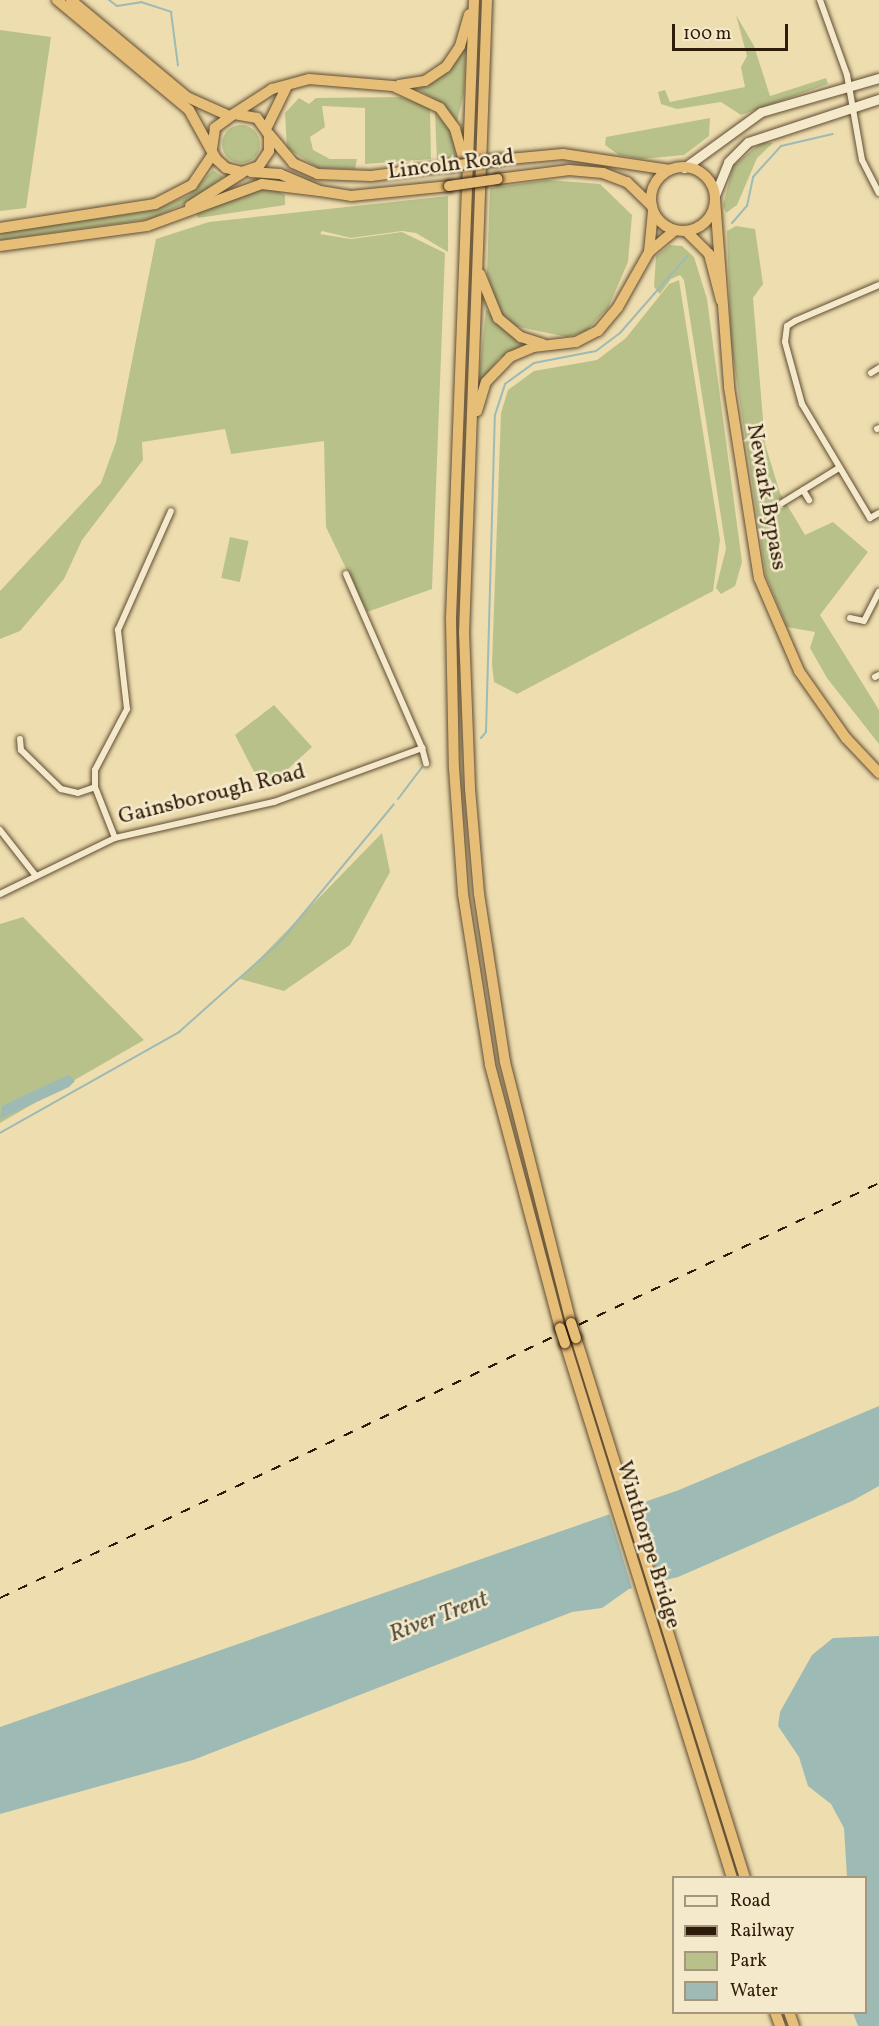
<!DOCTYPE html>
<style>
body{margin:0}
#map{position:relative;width:879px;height:2026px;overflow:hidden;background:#eeddaf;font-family:Vollkorn,serif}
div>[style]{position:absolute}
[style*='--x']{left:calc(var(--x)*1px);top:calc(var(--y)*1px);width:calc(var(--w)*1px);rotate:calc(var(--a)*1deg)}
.green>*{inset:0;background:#b9c18a;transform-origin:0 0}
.round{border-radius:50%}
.water>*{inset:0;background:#9dbab5}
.pier>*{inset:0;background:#eeddaf;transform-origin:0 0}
.stream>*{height:2px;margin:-1px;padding:0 1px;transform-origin:1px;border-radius:1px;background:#9dbab5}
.roads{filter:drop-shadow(0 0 2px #5f4c32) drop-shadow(0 0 2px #5f4c32)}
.minor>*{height:6px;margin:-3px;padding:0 3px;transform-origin:3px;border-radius:3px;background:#f4e9cb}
.secondary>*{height:9px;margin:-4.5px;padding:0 4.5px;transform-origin:4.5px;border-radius:4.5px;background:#f4e9cb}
.trunk>*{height:10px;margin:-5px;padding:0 5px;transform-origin:5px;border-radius:5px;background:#e7be78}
.trunk>.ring{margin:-5px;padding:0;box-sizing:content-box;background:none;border:10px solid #e7be78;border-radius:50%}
.rail>*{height:2px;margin-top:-1px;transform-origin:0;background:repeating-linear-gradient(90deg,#2f1b09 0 10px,transparent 0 20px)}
.bridges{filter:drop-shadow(0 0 2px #2f1b09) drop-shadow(0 0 2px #2f1b09)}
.trunk-bridge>*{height:10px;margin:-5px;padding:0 5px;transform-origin:5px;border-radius:5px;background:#e7be78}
span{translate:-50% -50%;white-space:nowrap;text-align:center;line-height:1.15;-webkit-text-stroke:5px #f4e9cb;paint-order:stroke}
.street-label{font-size:22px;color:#2f1b09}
.water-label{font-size:24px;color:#504b3d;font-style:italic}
.legend{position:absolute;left:672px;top:1876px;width:195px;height:138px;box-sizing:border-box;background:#f4e9cb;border:2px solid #a5977d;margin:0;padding:8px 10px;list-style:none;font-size:18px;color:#2f1b09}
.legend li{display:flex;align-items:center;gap:12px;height:30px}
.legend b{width:30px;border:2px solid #a5977d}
.scale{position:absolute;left:672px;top:24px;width:116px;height:27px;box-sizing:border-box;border:3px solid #2f1b09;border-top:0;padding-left:8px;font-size:18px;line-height:21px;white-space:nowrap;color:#2f1b09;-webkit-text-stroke:4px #f4e9cb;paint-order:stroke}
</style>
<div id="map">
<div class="green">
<div style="clip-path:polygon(736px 15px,754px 46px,770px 96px,826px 78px,828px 84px,741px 115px,721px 102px,677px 109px,661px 104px,658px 92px,665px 90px,670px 102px,745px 87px,741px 67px,747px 56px)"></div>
<div style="clip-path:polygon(0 30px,51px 37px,26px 208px,0 211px)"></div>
<div style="clip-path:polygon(466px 45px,464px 93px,457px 122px,440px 102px,417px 89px,445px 74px)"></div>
<div style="clip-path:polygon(401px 97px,430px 108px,431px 159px,365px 164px,365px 108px,322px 106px,325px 127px,310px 137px,313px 150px,330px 159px,357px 159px,355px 169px,318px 168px,287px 148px,285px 113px,299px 98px,309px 104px,316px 98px)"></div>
<div style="clip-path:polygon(435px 112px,450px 130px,457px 157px,437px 161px)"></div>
<div style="clip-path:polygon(710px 118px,709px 136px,684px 155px,641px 159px,619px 155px,605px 145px,606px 137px)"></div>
<div class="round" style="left:222px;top:125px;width:38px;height:38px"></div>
<div style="clip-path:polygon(762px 142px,773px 143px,757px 158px,737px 205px,726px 213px,723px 205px,733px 166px)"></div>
<div style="clip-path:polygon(213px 170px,223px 177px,190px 201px,151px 219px,0 240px,0 233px,155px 210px,189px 195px)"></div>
<div style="clip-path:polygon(547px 180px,600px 184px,632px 215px,628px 262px,608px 308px,585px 332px,567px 337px,514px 326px,499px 311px,487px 274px,490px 188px)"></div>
<div style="clip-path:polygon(256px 188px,278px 191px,285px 195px,285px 205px,198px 218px,196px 212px)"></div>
<div style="clip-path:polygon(448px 196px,448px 252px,416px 233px,402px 231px,351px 238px,322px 231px,320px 234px,351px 239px,402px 232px,445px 253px,432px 589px,367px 612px,326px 527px,324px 441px,231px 454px,225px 429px,142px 442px,143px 460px,82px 540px,64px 579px,20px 631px,0 639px,0 591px,101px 483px,116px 442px,156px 239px,209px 222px)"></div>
<div style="clip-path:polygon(736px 226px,755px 229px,763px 284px,753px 298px,765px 444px,780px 493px,805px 535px,833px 522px,868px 552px,820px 615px,879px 710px,879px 744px,827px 678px,810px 648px,815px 632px,787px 627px,766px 576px,731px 342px,727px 231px)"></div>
<div style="clip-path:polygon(670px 245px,682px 246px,694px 257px,707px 299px,742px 562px,735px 586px,721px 594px,716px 588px,726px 549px,684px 280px,680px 275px,671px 279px,660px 294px,654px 287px,656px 256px)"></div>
<div style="clip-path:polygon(679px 280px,720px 540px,713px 591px,517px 694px,494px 682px,492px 664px,501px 413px,508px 390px,534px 371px,597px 360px,626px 338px,669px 284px)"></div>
<div style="clip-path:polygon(486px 309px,507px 333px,530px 344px,499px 358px,478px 386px)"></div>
<div style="left:230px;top:537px;width:19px;height:42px;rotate:12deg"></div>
<div style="clip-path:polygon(274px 705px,312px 747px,264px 791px,235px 735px)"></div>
<div style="clip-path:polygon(382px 833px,390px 872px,350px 945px,284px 991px,240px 979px)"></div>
<div style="clip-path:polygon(23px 917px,144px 1040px,0 1123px,0 924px)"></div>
</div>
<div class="water">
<div style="clip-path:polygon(68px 1075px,75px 1081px,69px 1087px,0 1119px,2px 1106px)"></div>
<div style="clip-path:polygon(879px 1406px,879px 1486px,852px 1501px,678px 1577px,629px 1589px,602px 1608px,572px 1612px,193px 1760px,0 1814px,0 1727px,679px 1490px)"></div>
<div style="clip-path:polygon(879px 1636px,879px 2026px,858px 2026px,853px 2013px,866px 2012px,866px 1878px,847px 1877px,844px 1828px,831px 1804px,808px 1786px,799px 1757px,778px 1726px,780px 1712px,812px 1655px,833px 1638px)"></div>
</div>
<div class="pier">
<div style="left:635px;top:1502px;width:87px;height:28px;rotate:73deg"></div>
</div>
<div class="stream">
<div style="--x:109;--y:0;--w:10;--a:37"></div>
<div style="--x:117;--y:6;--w:24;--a:-9"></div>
<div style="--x:141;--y:2;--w:32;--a:18"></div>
<div style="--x:171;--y:12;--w:54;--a:82.6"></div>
<div style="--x:732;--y:223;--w:23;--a:-49"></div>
<div style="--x:747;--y:206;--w:30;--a:-78"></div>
<div style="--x:753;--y:177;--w:42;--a:-47.9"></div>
<div style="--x:781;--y:146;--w:53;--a:-13"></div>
<div style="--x:481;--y:738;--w:8;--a:-50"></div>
<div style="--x:486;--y:732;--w:317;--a:-88.4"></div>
<div style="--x:495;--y:415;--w:33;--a:-72"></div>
<div style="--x:505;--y:384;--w:36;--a:-36"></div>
<div style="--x:534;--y:363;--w:63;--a:-11"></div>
<div style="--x:596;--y:351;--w:30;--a:-37"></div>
<div style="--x:620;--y:333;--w:103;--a:-48.9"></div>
<div style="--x:398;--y:799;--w:40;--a:-53"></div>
<div style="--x:0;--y:1133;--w:206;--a:-29.4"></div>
<div style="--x:179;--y:1032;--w:134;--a:-41.7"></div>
<div style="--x:279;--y:943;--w:180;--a:-50.4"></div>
</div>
<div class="roads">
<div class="minor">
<div style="--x:820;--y:0;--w:80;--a:70.2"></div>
<div style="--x:847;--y:75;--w:86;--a:80"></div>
<div style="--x:862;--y:160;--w:37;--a:63"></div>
<div style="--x:879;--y:285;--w:91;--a:156.8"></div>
<div style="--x:795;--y:321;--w:9;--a:148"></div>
<div style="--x:787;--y:326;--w:16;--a:97"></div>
<div style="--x:785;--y:342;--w:64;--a:74.7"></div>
<div style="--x:802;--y:404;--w:133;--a:59.2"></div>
<div style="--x:870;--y:518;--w:10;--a:-29"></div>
<div style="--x:871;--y:373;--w:9;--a:-32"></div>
<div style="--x:877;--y:429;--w:2;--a:-27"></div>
<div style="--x:803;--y:490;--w:12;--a:59"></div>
<div style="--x:782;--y:503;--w:67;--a:-31.6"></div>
<div style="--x:346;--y:574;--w:190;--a:66.4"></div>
<div style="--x:850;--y:618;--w:14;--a:12"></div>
<div style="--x:864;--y:621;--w:33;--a:-63"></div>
<div style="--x:875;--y:677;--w:4;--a:-27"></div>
<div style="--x:20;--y:739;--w:11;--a:85"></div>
<div style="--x:21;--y:750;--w:56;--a:44.3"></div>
<div style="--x:61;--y:789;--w:17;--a:13"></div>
<div style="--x:78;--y:793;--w:18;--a:-19"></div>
<div style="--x:0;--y:830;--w:58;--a:52"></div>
<div style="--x:115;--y:838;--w:55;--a:-111.4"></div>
<div style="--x:95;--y:787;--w:17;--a:-90"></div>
<div style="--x:95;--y:770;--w:69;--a:-62.3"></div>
<div style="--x:127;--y:709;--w:80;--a:-96.5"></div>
<div style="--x:118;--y:630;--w:130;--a:-66"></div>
<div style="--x:0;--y:894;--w:128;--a:-26"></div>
<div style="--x:115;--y:838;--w:163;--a:-12.8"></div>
<div style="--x:274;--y:802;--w:158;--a:-20"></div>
<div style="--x:422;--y:748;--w:16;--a:75"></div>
</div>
<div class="secondary">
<div style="--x:684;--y:168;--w:95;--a:-36"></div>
<div style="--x:761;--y:112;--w:123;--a:-16.1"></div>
<div style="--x:715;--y:195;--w:35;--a:-68"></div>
<div style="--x:728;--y:162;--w:28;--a:-45"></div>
<div style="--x:748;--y:142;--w:138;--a:-18.2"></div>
</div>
<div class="trunk">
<div style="--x:57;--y:0;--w:172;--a:39.8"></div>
<div style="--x:189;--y:110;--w:56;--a:61.1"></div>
<div style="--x:216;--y:159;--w:13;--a:42"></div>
<div style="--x:226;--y:168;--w:16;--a:14"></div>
<div style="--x:242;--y:172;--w:18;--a:-19"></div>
<div style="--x:259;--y:166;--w:18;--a:-56"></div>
<div style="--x:269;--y:151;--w:16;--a:-90"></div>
<div style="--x:269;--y:135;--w:21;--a:-125"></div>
<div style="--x:257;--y:118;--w:23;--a:-170"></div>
<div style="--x:234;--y:114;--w:24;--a:144"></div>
<div style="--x:215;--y:128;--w:21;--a:98"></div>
<div style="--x:71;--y:0;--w:151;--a:39.9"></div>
<div style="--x:187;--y:97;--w:46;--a:24.3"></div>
<div style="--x:474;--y:0;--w:618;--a:92.13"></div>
<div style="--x:451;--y:618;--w:150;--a:88.9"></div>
<div style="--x:454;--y:768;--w:126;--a:85.9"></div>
<div style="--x:463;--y:894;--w:173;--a:81"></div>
<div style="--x:490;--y:1065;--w:272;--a:75.1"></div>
<div style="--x:487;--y:0;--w:632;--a:92.08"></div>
<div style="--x:464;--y:632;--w:157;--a:87.8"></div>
<div style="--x:470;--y:789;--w:105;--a:85.1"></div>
<div style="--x:479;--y:894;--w:170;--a:81.2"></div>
<div style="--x:505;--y:1062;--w:269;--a:75.8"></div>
<div style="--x:399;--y:85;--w:26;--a:-9"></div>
<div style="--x:425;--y:81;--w:25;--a:-34"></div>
<div style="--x:446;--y:67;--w:25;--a:-56"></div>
<div style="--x:460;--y:46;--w:33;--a:-74"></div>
<div style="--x:232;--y:115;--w:48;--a:-33"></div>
<div style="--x:272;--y:89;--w:38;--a:-15"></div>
<div style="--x:309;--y:79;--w:84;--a:4.8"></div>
<div style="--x:393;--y:86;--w:52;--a:25.1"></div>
<div style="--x:440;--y:108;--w:26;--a:54"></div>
<div style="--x:455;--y:129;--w:29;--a:74"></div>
<div style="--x:266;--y:129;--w:48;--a:-64"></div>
<div style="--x:269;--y:134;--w:38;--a:50"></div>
<div style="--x:293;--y:163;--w:27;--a:24"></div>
<div style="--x:318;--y:174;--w:53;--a:2.2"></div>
<div style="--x:371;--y:176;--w:80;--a:-7.2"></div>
<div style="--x:498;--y:160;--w:65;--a:-5.3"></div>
<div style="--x:563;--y:154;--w:108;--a:8.5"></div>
<div class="ring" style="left:651px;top:167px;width:54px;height:54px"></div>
<div style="--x:251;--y:172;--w:29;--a:4"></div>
<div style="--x:280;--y:174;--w:43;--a:23"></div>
<div style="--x:320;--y:191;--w:31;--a:9"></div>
<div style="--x:351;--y:196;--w:99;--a:-5.8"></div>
<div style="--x:498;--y:179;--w:72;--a:-7.2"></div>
<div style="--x:569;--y:170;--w:34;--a:5"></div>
<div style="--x:603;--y:173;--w:26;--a:21"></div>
<div style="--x:627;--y:182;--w:35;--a:44"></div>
<div style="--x:715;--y:199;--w:189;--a:85.7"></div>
<div style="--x:729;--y:387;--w:193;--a:81.1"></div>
<div style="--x:759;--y:578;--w:101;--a:66.7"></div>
<div style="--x:799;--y:671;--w:82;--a:55"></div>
<div style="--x:846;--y:738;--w:48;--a:46.7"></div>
<div style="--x:190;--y:206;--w:62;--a:-32.4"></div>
<div style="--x:0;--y:228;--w:157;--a:-8.8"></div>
<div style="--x:155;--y:204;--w:42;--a:-27.2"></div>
<div style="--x:192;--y:185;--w:37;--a:-56"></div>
<div style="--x:686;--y:231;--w:33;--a:45"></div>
<div style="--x:709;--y:254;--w:48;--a:75.4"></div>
<div style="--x:0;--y:246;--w:148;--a:-7.7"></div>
<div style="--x:147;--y:226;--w:122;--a:-20.1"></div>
<div style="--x:262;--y:184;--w:58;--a:6.9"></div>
<div style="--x:649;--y:252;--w:41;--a:-84.4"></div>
<div style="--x:480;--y:274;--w:48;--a:67.8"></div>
<div style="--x:498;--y:318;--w:30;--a:40"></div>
<div style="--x:521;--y:337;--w:23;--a:18"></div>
<div style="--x:477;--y:411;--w:30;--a:-73"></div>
<div style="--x:486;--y:382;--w:35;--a:-46"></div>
<div style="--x:510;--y:357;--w:25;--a:-23"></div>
<div style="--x:533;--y:347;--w:43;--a:-6.6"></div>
<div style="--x:576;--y:342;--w:25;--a:-27"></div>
<div style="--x:598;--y:331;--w:31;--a:-50"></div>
<div style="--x:618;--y:307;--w:63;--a:-60.6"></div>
<div style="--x:649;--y:252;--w:34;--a:-40"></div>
<div style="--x:576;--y:1338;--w:566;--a:72.62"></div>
<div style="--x:565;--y:1343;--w:560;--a:72.66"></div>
<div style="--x:775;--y:2012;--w:15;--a:70"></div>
<div style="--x:789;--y:2012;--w:15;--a:70"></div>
</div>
</div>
<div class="rail">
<div style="--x:0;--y:1598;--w:972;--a:-25.27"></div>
</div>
<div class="bridges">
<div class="trunk-bridge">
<div style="--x:450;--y:166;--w:48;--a:-7.1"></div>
<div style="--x:449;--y:186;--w:49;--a:-8.1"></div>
<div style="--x:571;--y:1323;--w:16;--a:72"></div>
<div style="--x:560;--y:1328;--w:16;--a:72"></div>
</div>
</div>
<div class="street-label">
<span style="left:451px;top:165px;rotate:-7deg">Lincoln Road</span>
<span style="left:766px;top:497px;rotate:80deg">Newark Bypass</span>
<span style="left:212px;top:795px;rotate:-14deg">Gainsborough Road</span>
<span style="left:648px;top:1545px;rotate:73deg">Winthorpe Bridge</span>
</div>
<div class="water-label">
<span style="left:439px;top:1618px;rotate:-21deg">River Trent</span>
</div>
<ul class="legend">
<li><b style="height:8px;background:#f4e9cb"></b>Road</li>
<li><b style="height:8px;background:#2f1b09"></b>Railway</li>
<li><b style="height:16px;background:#b9c18a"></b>Park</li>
<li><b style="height:16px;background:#9dbab5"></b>Water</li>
</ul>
<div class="scale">100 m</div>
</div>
